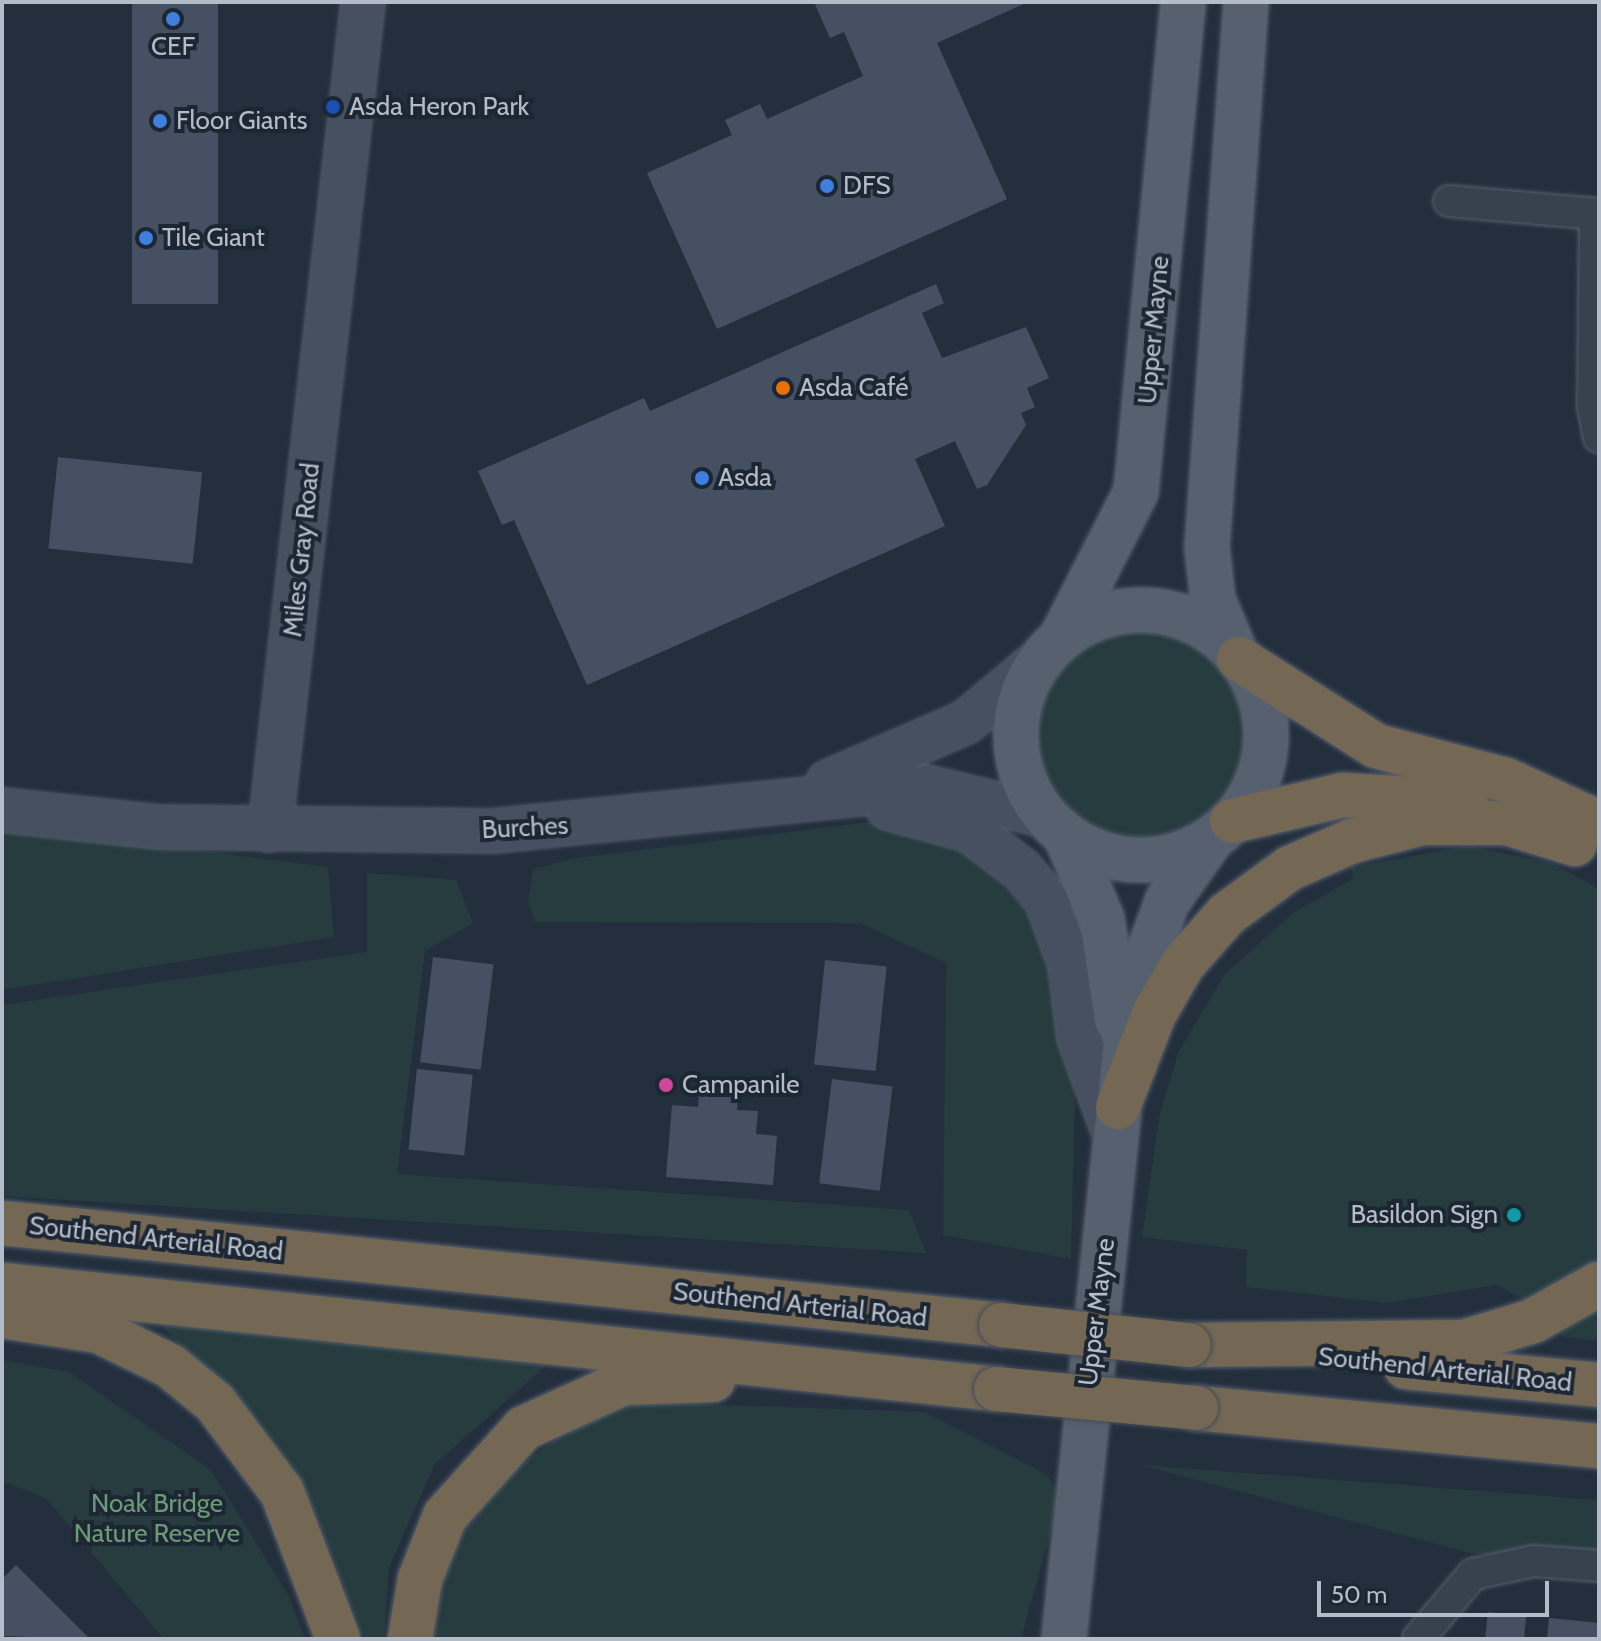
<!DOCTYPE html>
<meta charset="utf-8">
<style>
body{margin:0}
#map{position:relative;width:1601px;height:1641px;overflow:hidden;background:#242f3e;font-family:Cabin,sans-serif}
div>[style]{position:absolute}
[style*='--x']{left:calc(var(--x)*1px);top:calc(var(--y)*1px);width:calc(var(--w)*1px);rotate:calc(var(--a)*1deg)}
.green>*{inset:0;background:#263c3f}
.round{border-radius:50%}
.building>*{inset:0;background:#455162;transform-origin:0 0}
.roads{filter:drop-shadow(0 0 2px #565f6c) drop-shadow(0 0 2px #565f6c)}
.street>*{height:30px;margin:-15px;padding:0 15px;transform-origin:15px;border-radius:15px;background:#38414e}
.secondary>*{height:42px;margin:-21px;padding:0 21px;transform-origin:21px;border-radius:21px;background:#465061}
.primary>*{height:44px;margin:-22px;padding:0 22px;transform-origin:22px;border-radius:22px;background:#56606e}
.primary>.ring{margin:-22px;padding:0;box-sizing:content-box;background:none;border:44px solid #56606e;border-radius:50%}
.highway>*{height:44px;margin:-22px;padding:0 22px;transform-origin:22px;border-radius:22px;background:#746855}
.bridges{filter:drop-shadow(0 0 2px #434c59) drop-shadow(0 0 2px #434c59)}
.highway-bridge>*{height:44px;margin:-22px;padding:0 22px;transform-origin:22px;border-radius:22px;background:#746855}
.dots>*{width:22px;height:22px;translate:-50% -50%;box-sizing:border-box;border:4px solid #1d2633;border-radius:50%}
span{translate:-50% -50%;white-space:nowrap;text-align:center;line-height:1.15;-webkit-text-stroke:8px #1d2633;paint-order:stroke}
.poi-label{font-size:26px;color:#b4bcc9}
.left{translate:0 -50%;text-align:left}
.right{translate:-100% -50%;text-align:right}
.street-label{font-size:26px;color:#b4bcc9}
.park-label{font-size:26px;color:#6b9a76}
.frame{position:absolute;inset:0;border:4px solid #b4bcc9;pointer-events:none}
.scale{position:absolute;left:1317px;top:1581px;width:232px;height:36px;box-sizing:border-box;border:4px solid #b4bcc9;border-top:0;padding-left:10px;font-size:24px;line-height:28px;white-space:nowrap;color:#b4bcc9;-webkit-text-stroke:6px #1d2633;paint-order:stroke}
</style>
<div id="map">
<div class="green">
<div class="round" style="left:1039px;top:630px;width:206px;height:206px"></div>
<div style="clip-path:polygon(878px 821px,979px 854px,1048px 938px,1075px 1095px,1071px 1259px,943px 1235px,946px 963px,860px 923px,535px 922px,528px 901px,533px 869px,576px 858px)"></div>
<div style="clip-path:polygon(2px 824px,328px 867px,334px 937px,2px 990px)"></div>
<div style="clip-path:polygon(1469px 846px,1552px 863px,1599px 889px,1599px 1268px,1534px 1305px,1496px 1285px,1387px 1303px,1246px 1287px,1247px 1250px,1142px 1237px,1160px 1112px,1179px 1051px,1224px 975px,1293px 913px,1354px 878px,1350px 867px)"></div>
<div style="clip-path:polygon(367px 873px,456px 880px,473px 923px,425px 951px,397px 1174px,909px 1210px,926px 1253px,2px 1196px,2px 1005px,367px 952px)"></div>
<div style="clip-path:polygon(139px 1299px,548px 1364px,435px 1464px,389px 1567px,384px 1639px,365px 1639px,308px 1495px)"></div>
<div style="clip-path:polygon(1599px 1300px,1599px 1341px,1563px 1337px,1553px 1325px)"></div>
<div style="clip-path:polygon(2px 1360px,69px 1372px,211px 1470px,289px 1596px,305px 1639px,164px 1639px,46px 1498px,2px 1481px)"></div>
<div style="clip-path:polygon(609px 1401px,924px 1412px,1046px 1474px,1061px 1495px,1021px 1639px,424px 1639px,465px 1505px)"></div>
<div style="clip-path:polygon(1141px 1465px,1599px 1500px,1599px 1561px,1470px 1553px)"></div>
</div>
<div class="building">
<div style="left:132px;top:2px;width:86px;height:302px"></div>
<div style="clip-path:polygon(814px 2px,1028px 2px,937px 43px,1007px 199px,717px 329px,647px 173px,732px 135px,725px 120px,760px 104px,767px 119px,863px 76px,844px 32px,830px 38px)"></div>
<div style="clip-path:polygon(936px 284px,944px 303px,922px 313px,942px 358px,1026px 327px,1049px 378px,1027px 388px,1035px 407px,1021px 413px,1026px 425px,987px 485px,977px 489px,955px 441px,915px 459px,945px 526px,587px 685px,514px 520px,502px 525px,478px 471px,644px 398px,650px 411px)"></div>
<div style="left:58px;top:457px;width:145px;height:92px;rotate:6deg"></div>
<div style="left:433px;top:957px;width:61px;height:106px;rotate:7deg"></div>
<div style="left:825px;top:960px;width:62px;height:105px;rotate:6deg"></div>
<div style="left:417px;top:1069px;width:56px;height:81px;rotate:6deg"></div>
<div style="left:832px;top:1079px;width:61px;height:105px;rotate:7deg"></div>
<div style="clip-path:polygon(699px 1092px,738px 1096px,737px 1110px,758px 1111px,756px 1134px,777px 1136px,773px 1185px,666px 1177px,672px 1105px,698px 1107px)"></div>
<div style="clip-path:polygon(16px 1565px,90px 1639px,2px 1636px,2px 1579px)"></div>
<div style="clip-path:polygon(1488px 1612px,1526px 1616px,1524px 1639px,1485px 1639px)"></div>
<div style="clip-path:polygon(1549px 1618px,1599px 1623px,1599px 1639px,1547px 1639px)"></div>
</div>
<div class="roads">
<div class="street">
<div style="--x:1449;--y:201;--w:151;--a:5"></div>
<div style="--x:1595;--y:214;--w:193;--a:90.6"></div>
<div style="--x:1593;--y:407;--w:31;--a:79"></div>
<div style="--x:1418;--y:1639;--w:85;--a:-49.8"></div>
<div style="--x:1473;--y:1574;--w:62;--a:-12"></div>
<div style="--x:1534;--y:1561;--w:65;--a:4.4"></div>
</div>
<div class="secondary">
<div style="--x:828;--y:782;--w:150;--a:-23.5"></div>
<div style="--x:966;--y:722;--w:98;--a:-40"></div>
<div style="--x:888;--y:808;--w:84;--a:15.2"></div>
<div style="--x:969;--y:830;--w:66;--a:37"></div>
<div style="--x:1022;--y:870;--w:40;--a:51"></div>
<div style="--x:1047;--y:901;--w:67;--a:69.9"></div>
<div style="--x:1070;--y:964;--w:74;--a:83"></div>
<div style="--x:1079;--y:1037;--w:105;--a:70"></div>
<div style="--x:2;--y:810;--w:158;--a:6.2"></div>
<div style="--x:159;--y:827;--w:334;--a:0.7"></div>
<div style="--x:493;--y:831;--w:435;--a:-5.8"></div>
<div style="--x:926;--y:787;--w:123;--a:13.6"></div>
<div style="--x:270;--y:830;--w:833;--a:-83.59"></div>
</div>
<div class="primary">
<div class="ring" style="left:1016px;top:610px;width:206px;height:206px"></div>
<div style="--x:1061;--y:639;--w:165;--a:-63"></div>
<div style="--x:1136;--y:492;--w:492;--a:-84.5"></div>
<div style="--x:1235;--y:652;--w:56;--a:-112.9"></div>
<div style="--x:1213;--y:600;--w:52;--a:-96.6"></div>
<div style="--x:1207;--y:548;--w:547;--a:-85.91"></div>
<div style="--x:1065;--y:834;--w:93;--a:66.5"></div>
<div style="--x:1102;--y:919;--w:102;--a:81.6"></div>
<div style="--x:1064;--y:1639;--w:639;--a:-84.08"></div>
<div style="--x:1130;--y:1003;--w:108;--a:-69.9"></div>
<div style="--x:1167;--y:902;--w:78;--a:-54.9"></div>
</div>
<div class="highway">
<div style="--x:1239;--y:659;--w:162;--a:32.4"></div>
<div style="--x:1376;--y:746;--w:134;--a:14.7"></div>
<div style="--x:1506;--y:780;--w:102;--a:24.8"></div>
<div style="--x:1232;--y:821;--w:114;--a:-13.2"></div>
<div style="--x:1343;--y:795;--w:123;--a:3.3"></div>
<div style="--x:1118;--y:1107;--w:100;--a:-68.8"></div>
<div style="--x:1154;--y:1014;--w:58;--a:-59.9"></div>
<div style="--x:1183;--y:964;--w:67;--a:-48.7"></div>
<div style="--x:1227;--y:914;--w:78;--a:-36.1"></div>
<div style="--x:1290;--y:868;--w:68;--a:-23.5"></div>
<div style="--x:1352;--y:841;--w:72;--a:-14.4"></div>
<div style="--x:1422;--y:823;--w:85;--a:0"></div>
<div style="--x:1507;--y:823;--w:71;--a:17.2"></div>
<div style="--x:2;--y:1223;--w:1004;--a:5.83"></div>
<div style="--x:2;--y:1285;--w:999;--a:5.97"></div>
<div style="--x:2;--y:1316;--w:98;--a:8.8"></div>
<div style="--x:99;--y:1331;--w:79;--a:26.2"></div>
<div style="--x:170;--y:1366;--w:58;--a:39.4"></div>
<div style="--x:215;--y:1403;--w:111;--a:53"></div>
<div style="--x:282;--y:1492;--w:157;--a:69.1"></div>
<div style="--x:1189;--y:1345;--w:275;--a:-0.6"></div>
<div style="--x:1464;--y:1342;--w:72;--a:-16.9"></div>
<div style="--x:1533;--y:1321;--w:76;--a:-29.3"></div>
<div style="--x:1406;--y:1367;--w:194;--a:5.3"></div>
<div style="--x:1196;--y:1408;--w:405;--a:5.4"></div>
<div style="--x:410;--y:1639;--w:61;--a:-80.5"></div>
<div style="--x:420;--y:1579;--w:68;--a:-68.4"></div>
<div style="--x:445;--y:1516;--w:118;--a:-48.1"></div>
<div style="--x:524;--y:1428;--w:109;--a:-24.4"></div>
<div style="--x:623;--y:1383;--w:90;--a:-1.9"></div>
</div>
</div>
<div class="bridges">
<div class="highway-bridge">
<div style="--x:1001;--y:1325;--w:189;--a:6.1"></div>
<div style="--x:996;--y:1389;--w:201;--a:5.4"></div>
</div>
</div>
<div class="dots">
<div style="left:173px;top:19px;background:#3f7fe0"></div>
<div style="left:333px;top:107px;background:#1a4fb4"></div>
<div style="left:160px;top:121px;background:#3f7fe0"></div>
<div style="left:827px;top:186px;background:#3f7fe0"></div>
<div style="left:146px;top:238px;background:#3f7fe0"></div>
<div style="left:783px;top:388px;background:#e8710a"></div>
<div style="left:702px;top:478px;background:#3f7fe0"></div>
<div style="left:666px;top:1085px;background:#d1479c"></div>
<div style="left:1514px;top:1215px;background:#0f9aa8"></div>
</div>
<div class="poi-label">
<span style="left:173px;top:47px">CEF</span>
<span class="left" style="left:349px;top:107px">Asda Heron Park</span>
<span class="left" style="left:176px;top:121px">Floor Giants</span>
<span class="left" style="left:843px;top:186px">DFS</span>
<span class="left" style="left:162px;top:238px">Tile Giant</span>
<span class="left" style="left:799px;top:388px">Asda Café</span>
<span class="left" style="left:718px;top:478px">Asda</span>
<span class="left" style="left:682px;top:1085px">Campanile</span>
<span class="right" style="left:1498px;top:1215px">Basildon Sign</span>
</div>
<div class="street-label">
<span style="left:1154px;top:330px;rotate:-85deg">Upper Mayne</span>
<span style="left:302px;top:550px;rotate:-84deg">Miles Gray Road</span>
<span style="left:525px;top:828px;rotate:-3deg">Burches</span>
<span style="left:156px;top:1239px;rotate:6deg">Southend Arterial Road</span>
<span style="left:800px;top:1305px;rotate:6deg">Southend Arterial Road</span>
<span style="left:1097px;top:1312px;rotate:-83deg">Upper Mayne</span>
<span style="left:1445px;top:1370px;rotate:6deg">Southend Arterial Road</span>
</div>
<div class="park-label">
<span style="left:157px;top:1519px">Noak Bridge<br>Nature Reserve</span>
</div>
<div class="frame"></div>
<div class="scale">50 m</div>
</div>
